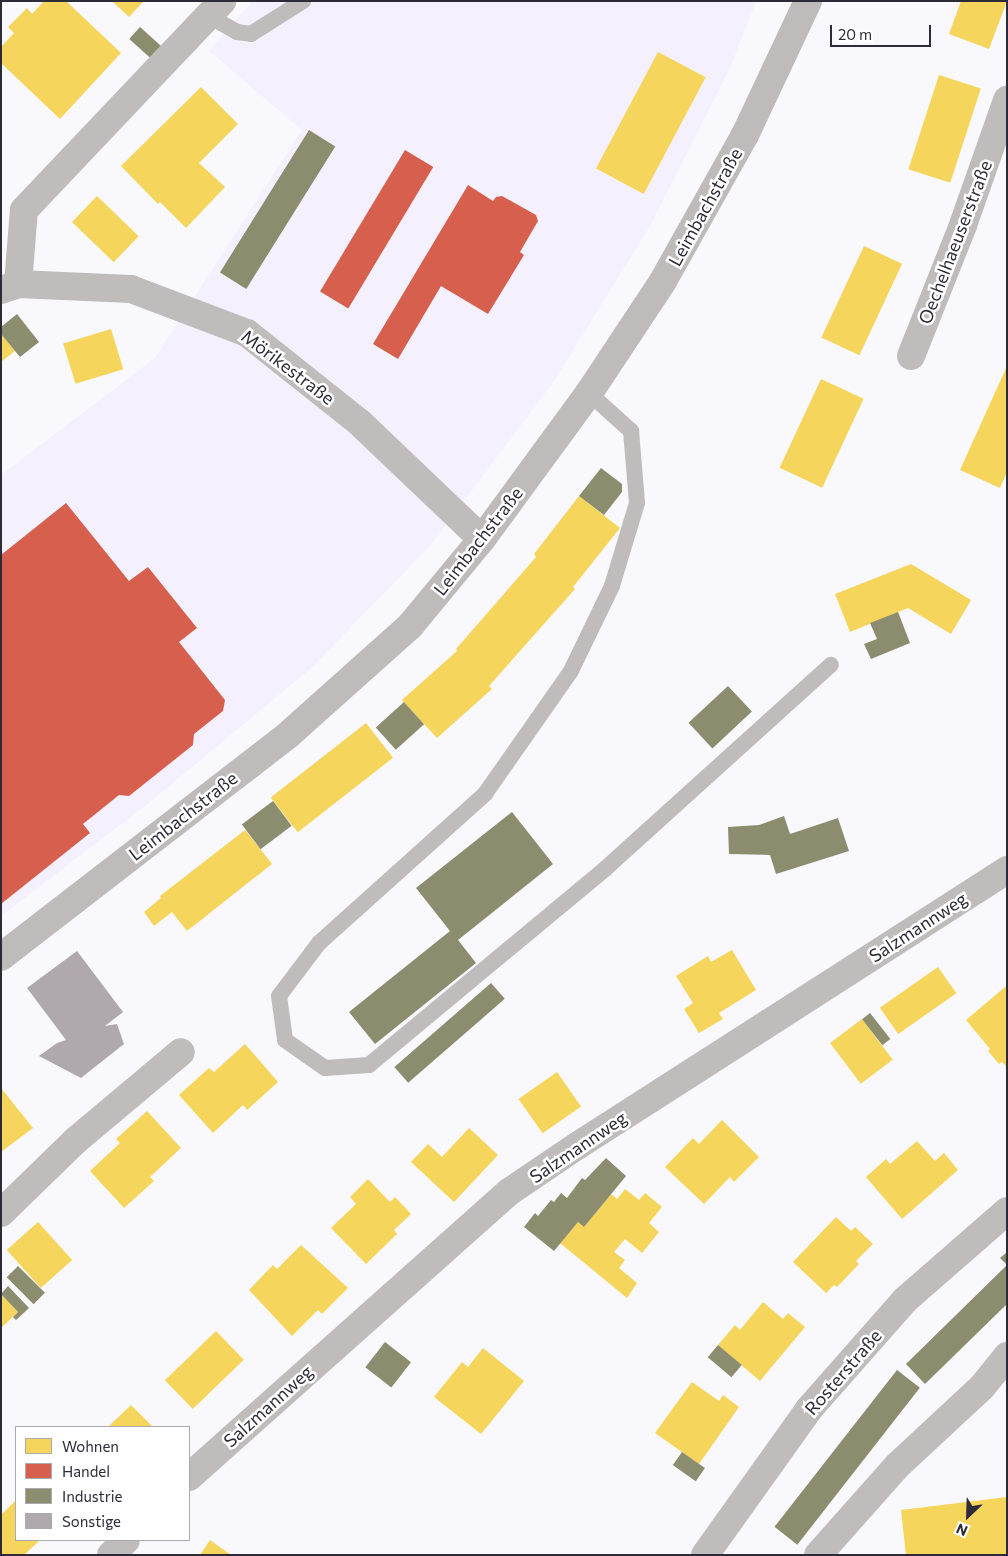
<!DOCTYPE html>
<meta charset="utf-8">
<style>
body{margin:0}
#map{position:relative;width:1008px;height:1556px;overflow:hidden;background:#f8f8fd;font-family:Commissioner,sans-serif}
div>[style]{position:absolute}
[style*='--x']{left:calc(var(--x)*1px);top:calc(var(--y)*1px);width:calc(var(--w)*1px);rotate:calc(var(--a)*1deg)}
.commercial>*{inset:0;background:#f5f0fe}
.homes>*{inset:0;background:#f6d55c;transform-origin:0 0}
.shops>*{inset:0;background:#d6604d;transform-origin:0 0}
.industry>*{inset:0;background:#8c8c6e;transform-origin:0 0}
.building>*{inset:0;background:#afa9ad}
.service>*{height:16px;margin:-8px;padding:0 8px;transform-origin:8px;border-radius:8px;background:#bfbcbb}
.minor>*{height:28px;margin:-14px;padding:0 14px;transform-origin:14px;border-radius:14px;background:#bfbcbb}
.tertiary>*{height:28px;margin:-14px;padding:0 14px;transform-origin:14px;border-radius:14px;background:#bfbcbb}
.secondary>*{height:28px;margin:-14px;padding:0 14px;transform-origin:14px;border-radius:14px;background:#bebbba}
span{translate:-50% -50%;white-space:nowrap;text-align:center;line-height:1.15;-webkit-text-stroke:5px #fff;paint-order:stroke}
.street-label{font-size:18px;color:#2d2b38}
.frame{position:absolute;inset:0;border:2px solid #2d2b38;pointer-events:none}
.legend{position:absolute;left:15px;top:1426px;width:175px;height:115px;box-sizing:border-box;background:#fff;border:1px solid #abaaaf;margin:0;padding:6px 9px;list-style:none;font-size:15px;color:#2d2b38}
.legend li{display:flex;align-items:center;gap:10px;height:25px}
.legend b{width:25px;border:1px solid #abaaaf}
.north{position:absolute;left:943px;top:1491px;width:50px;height:50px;-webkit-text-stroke:4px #fff;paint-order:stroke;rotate:204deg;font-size:14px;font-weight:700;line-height:20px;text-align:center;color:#2d2b38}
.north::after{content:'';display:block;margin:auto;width:18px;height:22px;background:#2d2b38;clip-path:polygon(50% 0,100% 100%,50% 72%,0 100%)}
.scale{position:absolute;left:830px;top:25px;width:101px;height:22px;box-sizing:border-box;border:2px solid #2d2b38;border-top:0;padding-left:6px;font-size:15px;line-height:18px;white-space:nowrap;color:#2d2b38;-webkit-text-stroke:4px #fff;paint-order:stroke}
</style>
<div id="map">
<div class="commercial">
<div style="clip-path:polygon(253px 1px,756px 1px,730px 68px,650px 226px,554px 381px,430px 546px,310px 669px,145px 806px,1px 916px,1px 475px,155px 358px,302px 130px,209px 51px)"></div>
</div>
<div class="homes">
<div style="clip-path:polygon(44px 1px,66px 1px,121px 53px,60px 119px,1px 63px,1px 47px,14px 33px,8px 27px,27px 8px,32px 14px)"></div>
<div style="clip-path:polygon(112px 1px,144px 1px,129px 17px)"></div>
<div style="clip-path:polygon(961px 1px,1007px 1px,989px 49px,949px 34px)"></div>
<div style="left:658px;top:52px;width:54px;height:132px;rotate:28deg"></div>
<div style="left:939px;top:75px;width:44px;height:99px;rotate:18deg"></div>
<div style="clip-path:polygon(201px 87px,238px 124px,199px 163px,225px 187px,186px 228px,160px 202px,158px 204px,121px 166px)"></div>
<div style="left:97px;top:196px;width:58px;height:36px;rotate:44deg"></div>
<div style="left:864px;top:246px;width:42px;height:101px;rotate:25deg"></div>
<div style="left:111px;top:329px;width:42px;height:50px;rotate:73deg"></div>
<div style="clip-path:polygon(1px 334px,15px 351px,1px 362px)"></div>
<div style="clip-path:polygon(1007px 366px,1007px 472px,1000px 488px,960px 470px)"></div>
<div style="left:821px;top:379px;width:47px;height:98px;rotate:25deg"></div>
<div style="clip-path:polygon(579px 496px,620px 528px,573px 587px,575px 589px,489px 686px,492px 689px,437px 738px,402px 700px,457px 651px,456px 649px,536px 557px,534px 554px)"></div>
<div style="clip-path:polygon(911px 564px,971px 600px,951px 634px,908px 608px,850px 632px,835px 594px)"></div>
<div style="left:366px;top:723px;width:44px;height:121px;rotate:52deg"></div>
<div style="clip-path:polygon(245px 830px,272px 864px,187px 931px,172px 912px,154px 926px,144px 912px,161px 898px,160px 896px)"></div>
<div style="clip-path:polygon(732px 950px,756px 990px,719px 1013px,723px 1019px,699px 1033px,684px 1009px,693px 1003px,676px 976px,708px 956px,711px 962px)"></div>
<div style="left:938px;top:967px;width:32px;height:71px;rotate:55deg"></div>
<div style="clip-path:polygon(1005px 987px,1007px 989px,1007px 1067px,1002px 1062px,999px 1064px,988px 1051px,990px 1049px,966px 1020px)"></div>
<div style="left:862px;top:1019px;width:51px;height:40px;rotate:53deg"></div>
<div style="clip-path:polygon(245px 1044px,278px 1082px,247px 1110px,243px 1105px,213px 1133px,179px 1095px,209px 1068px,214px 1072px)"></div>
<div style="left:557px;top:1072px;width:42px;height:47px;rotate:55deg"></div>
<div style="clip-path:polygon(1px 1088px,33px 1128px,1px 1152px)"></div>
<div style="clip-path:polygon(147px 1111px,181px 1148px,150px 1177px,154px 1181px,124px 1208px,90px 1171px,120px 1143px,116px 1139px)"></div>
<div style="clip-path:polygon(722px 1120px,759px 1157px,734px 1182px,730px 1177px,704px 1204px,665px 1167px,693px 1138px,699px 1144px)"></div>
<div style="clip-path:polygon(469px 1128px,498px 1155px,454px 1202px,411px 1162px,428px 1144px,442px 1157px)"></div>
<div style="clip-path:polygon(917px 1141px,935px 1161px,944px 1153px,958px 1170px,902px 1219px,866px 1177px,886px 1159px,890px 1164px)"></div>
<div style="clip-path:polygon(368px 1179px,390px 1202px,395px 1197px,411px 1214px,394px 1230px,397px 1234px,366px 1264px,331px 1228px,356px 1204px,350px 1197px)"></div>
<div style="clip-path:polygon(625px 1189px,639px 1200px,645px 1193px,662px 1207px,649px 1223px,659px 1232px,642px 1253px,625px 1239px,614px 1252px,625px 1260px,619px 1268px,637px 1283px,627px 1298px,560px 1243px,578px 1222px,584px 1227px,611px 1194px,617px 1199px)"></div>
<div style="clip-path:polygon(836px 1217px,851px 1231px,855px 1227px,873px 1244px,856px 1261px,859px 1264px,837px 1287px,834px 1285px,826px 1293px,793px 1262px)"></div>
<div style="left:38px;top:1222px;width:51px;height:42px;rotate:48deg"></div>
<div style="clip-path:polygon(301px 1245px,348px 1288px,322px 1314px,318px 1310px,292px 1336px,249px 1290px,273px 1265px,277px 1269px)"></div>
<div style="clip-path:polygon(1px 1294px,18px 1312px,1px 1328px)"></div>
<div style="clip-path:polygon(763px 1302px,783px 1319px,788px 1313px,805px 1327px,760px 1381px,718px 1345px,735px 1325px,740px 1330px)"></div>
<div style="left:216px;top:1331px;width:40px;height:71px;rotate:46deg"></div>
<div style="clip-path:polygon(483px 1348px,524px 1381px,481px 1434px,434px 1397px,462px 1362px,468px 1367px)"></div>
<div style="clip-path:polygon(692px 1382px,719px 1401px,723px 1395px,739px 1407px,699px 1464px,655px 1433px)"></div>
<div style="clip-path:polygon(131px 1405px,153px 1427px,108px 1427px)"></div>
<div style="clip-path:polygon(1007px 1497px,1007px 1554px,906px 1555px,901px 1510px)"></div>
<div style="clip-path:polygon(16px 1500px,16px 1540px,40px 1540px,24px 1555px,1px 1555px,1px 1515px)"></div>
<div style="clip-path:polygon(210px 1540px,231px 1555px,200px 1555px)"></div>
</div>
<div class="shops">
<div style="left:405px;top:150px;width:33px;height:165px;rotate:31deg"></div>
<div style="clip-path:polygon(468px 185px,493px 201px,496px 197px,502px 196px,536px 215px,538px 221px,520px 252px,524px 255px,488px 314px,441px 286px,398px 359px,373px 344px)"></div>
<div style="clip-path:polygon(66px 503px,129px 581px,148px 567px,197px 628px,179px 642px,225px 700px,223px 711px,194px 734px,193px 745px,129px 796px,119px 795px,83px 824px,90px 833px,1px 904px,1px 555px)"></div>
</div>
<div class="industry">
<div style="left:140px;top:27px;width:28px;height:16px;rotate:42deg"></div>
<div style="left:309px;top:130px;width:31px;height:168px;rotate:32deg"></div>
<div style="clip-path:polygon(17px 314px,39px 342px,20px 357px,1px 334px,1px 327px)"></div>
<div style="clip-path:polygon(601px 468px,622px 484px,622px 492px,604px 515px,579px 496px)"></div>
<div style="clip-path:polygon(898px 612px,910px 643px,871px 659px,864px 644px,877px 639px,870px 623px)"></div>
<div style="left:728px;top:686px;width:35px;height:54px;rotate:47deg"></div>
<div style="left:404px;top:702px;width:30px;height:38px;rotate:48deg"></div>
<div style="left:273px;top:801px;width:31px;height:39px;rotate:53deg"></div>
<div style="clip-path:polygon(512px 812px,553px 864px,458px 940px,476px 963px,375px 1044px,349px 1012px,450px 931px,416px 888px)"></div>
<div style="clip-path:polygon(784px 816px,790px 834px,838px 818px,849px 851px,776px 874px,770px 855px,729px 854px,728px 827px,759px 825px)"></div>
<div style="left:491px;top:983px;width:21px;height:128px;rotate:49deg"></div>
<div style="left:870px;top:1013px;width:33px;height:10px;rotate:52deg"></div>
<div style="clip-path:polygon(606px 1158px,626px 1176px,584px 1227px,578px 1222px,554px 1251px,524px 1227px,535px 1213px,538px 1216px,551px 1200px,554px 1202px,561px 1193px,567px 1198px,582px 1178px,585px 1180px)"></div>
<div style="clip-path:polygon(1007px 1252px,1007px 1265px,1000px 1258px)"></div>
<div style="clip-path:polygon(1007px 1265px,1007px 1304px,925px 1384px,906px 1364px)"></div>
<div style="left:18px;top:1266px;width:38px;height:16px;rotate:45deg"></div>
<div style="clip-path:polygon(8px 1286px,29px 1308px,16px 1320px,13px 1317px,18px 1312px,1px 1294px)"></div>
<div style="left:385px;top:1342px;width:33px;height:32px;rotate:38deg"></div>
<div style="left:718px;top:1345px;width:31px;height:16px;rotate:40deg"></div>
<div style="left:897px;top:1370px;width:29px;height:199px;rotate:38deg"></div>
<div style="left:682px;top:1452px;width:28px;height:16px;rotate:35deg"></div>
</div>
<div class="building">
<div style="clip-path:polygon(77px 951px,123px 1012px,105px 1026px,117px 1024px,124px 1044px,81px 1078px,39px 1056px,57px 1043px,66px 1040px,27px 988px)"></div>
</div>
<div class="service">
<div style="--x:211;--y:13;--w:14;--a:45"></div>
<div style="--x:221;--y:23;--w:18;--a:29"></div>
<div style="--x:237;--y:32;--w:14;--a:8"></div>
<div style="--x:251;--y:34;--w:62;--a:-32.4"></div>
<div style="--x:589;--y:393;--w:57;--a:42.1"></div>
<div style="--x:631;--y:431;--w:72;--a:85.2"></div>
<div style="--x:637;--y:503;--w:87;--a:106.8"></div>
<div style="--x:612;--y:586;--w:94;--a:115.8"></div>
<div style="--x:571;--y:671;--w:150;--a:125"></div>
<div style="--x:485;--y:794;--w:223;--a:138.1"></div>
<div style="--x:319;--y:943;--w:66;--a:127"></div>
<div style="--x:279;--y:996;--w:44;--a:82.2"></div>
<div style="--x:285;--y:1040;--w:49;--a:35"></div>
<div style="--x:325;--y:1068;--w:44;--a:-3.9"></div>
<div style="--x:369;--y:1065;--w:308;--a:-39.7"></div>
<div style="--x:606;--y:868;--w:303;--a:-42.1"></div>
</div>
<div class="minor">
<div style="--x:18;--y:284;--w:74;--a:-85.4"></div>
<div style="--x:24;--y:210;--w:288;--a:-46.5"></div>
<div style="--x:1;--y:290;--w:18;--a:-19"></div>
<div style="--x:18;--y:284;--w:113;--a:2.5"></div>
<div style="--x:131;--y:289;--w:124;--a:20.8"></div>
<div style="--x:247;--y:333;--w:144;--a:38.5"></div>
<div style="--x:360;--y:423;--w:168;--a:43.6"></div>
<div style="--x:911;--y:356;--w:141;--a:-68.3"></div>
<div style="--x:963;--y:225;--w:133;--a:-70.6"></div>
<div style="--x:1;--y:1213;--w:103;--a:-44.2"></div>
<div style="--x:75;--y:1141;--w:138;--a:-40"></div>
<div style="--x:189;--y:1477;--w:429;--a:-41.7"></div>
<div style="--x:509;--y:1192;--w:82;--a:-34.1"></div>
<div style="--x:577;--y:1146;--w:511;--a:-32.69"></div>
<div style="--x:111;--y:1555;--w:21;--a:-45"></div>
<div style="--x:818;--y:1555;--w:119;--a:-48.4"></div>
<div style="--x:897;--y:1466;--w:116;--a:-42.9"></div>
<div style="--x:982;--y:1387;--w:40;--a:-51"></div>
</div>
<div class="tertiary">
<div style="--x:705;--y:1555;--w:179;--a:-54.5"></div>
<div style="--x:809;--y:1409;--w:145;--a:-48.6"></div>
<div style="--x:905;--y:1300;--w:135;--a:-41.1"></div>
</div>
<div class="secondary">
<div style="--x:1;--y:957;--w:363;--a:-37.7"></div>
<div style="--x:288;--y:735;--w:164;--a:-41.8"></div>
<div style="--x:410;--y:626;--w:113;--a:-50.4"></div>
<div style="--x:482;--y:539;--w:181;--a:-53.8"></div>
<div style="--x:589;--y:393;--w:134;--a:-56.5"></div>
<div style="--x:663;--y:281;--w:167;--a:-60.7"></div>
<div style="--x:745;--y:135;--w:148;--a:-64.8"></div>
</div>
<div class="street-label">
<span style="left:705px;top:207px;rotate:-61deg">Leimbachstraße</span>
<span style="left:955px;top:242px;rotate:-69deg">Oechelhaeuserstraße</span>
<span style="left:288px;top:367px;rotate:37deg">Mörikestraße</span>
<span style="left:478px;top:541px;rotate:-52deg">Leimbachstraße</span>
<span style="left:183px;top:816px;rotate:-38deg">Leimbachstraße</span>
<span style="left:918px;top:927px;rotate:-33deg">Salzmannweg</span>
<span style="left:578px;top:1147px;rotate:-34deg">Salzmannweg</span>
<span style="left:843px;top:1372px;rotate:-49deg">Rosterstraße</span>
<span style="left:268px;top:1406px;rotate:-42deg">Salzmannweg</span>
</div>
<div class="frame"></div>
<ul class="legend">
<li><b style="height:14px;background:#f6d55c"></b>Wohnen</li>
<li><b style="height:14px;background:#d6604d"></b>Handel</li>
<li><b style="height:14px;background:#8c8c6e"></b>Industrie</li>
<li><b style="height:14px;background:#afa9ad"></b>Sonstige</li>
</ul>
<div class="north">N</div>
<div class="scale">20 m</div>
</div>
